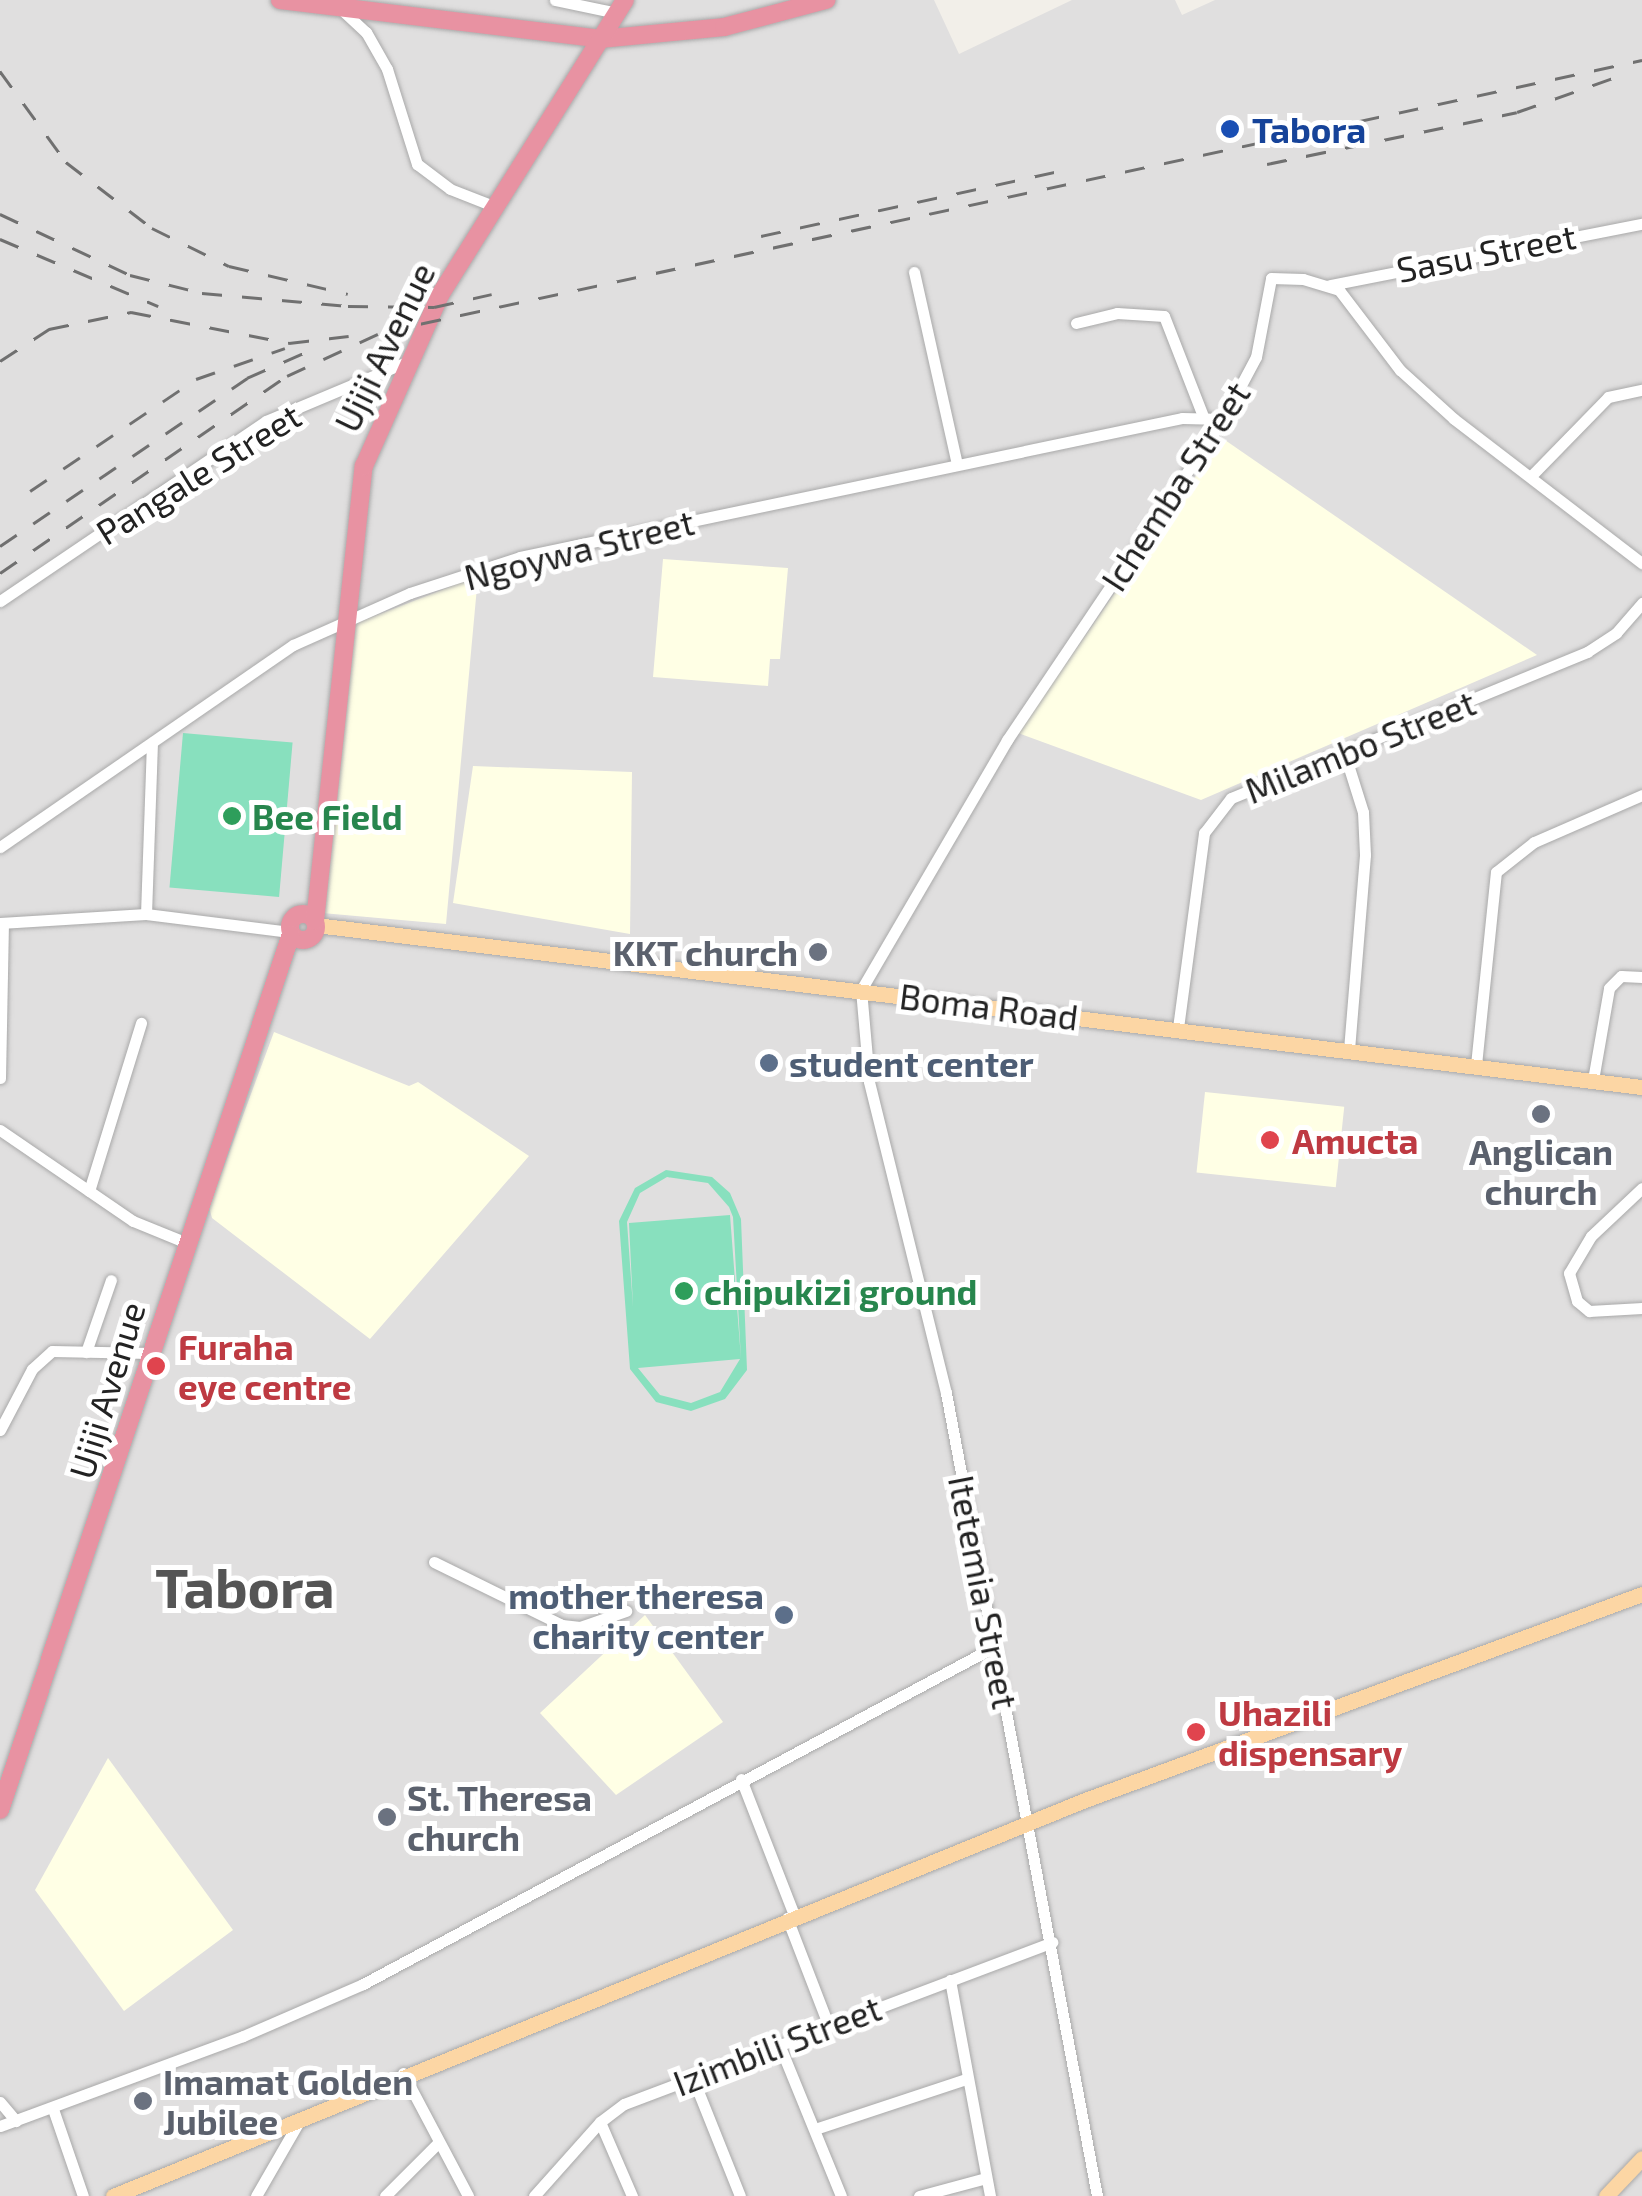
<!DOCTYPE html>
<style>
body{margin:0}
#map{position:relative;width:1642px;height:2196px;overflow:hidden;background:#f2efe9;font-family:"Exo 2",sans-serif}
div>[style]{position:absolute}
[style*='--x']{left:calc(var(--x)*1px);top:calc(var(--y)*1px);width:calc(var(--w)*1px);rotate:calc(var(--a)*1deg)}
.residential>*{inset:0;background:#e0dfdf}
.education>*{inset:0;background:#ffffe5;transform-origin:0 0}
.pitch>*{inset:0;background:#88e0be;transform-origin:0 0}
.roads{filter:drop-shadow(0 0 2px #a9a9a9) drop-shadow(0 0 2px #a9a9a9)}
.minor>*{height:11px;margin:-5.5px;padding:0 5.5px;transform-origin:5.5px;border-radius:5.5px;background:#fff}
.major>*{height:15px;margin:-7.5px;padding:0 7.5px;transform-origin:7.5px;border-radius:7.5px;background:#fcd6a4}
.highway>*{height:18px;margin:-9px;padding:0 9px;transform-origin:9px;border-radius:9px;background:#e892a2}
.highway>.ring{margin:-9px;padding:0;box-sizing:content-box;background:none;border:18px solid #e892a2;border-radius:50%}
.rail>*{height:2.5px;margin-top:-1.25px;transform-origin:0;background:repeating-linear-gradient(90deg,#707070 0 20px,transparent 0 40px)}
.dots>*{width:28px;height:28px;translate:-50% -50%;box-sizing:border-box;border:5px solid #fff;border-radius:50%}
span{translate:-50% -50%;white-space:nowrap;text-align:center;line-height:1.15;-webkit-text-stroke:10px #fff;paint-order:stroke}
.transit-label{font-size:35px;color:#164399;font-weight:700}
.left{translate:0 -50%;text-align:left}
.street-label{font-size:35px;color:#222}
.leisure-label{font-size:35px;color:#27864d;font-weight:700}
.worship-label{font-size:35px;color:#5b616d;font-weight:700}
.right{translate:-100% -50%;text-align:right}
.service-label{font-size:35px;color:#4e5e75;font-weight:700}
.health-label{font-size:35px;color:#be3a42;font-weight:700}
.town-label{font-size:55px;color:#555;font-weight:700}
</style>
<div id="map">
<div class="residential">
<div style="clip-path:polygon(0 0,934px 0,959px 54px,1072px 0,1175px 0,1182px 15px,1215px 0,1642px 0,1642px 2196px,0 2196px)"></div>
</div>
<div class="education">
<div style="clip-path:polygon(1222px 438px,1537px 655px,1201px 800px,1018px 733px)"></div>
<div style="clip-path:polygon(663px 559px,788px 568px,780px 659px,770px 659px,768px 686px,653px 677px)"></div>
<div style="clip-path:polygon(478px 576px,446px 924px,322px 913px,349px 626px)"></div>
<div style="clip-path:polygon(473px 766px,632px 772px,630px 934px,453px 903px)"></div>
<div style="clip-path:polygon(274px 1032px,409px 1086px,418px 1082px,529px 1156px,370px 1339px,212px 1218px,209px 1207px)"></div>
<div style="left:1205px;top:1092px;width:140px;height:81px;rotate:6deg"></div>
<div style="clip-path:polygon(645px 1615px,723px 1722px,616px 1795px,540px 1713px)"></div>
<div style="clip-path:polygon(108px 1758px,233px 1930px,124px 2011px,35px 1890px)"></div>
</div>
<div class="pitch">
<div style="left:183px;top:733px;width:110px;height:155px;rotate:5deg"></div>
<div style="clip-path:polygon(evenodd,666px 1170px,712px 1177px,730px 1193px,741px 1219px,747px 1370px,725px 1399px,691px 1411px,656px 1402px,630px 1369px,619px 1221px,635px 1188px,666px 1170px,667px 1177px,708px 1183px,729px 1207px,733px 1217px,741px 1359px,730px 1215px,629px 1223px,633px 1307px,627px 1222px,640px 1193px,667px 1177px,666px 1170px,740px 1359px,720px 1392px,691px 1403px,660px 1395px,638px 1368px,740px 1359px)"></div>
</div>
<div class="roads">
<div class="minor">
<div style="--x:555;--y:0;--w:63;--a:11.8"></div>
<div style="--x:342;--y:10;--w:33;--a:43"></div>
<div style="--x:366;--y:32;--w:43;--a:60.4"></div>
<div style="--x:387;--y:69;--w:100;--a:72.5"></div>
<div style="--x:417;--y:164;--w:41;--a:37.1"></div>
<div style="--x:450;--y:189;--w:49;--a:21.4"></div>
<div style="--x:914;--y:272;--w:197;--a:77.4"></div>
<div style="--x:1330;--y:285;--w:318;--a:-11.1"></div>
<div style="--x:1076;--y:323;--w:42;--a:-13.7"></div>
<div style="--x:1117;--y:313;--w:47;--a:3.7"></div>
<div style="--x:1164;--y:316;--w:107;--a:68.7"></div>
<div style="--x:1532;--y:475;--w:109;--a:-45.7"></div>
<div style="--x:1608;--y:397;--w:35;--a:-12"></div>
<div style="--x:0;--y:601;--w:321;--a:-34.1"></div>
<div style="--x:266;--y:421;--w:150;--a:-22.8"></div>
<div style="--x:1345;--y:755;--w:60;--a:72.5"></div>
<div style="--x:1363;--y:812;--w:43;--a:87.3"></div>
<div style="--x:1365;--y:855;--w:196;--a:94.7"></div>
<div style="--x:0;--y:847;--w:356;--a:-34.6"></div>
<div style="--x:293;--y:645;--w:128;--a:-24"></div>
<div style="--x:410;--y:593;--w:116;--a:-18.1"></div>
<div style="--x:520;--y:557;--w:676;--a:-11.86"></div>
<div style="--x:1182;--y:418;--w:41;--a:1.4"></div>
<div style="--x:146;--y:914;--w:169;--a:-88"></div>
<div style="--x:0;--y:923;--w:146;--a:-3.5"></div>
<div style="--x:146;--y:914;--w:145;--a:7.1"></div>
<div style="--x:1178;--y:1028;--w:197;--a:-82.4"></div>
<div style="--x:1204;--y:833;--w:44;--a:-52.4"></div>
<div style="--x:1231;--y:798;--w:385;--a:-22.3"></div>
<div style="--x:1587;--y:652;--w:35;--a:-33"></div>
<div style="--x:1616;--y:633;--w:40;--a:-49"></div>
<div style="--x:1476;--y:1065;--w:194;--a:-84.1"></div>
<div style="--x:1496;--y:872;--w:48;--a:-38.3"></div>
<div style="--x:1534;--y:842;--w:118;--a:-23.5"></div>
<div style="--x:0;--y:1078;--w:155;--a:-88.9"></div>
<div style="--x:1593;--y:1080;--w:93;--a:-80.1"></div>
<div style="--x:1609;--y:988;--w:17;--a:-45"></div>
<div style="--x:1621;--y:976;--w:21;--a:3"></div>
<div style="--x:0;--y:1130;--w:161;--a:34.4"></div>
<div style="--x:133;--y:1221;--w:58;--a:22.2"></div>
<div style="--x:1642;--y:1188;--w:70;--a:136.7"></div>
<div style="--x:1591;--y:1236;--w:43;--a:120.7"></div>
<div style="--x:1569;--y:1273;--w:29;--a:74"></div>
<div style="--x:1577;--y:1301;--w:16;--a:40"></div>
<div style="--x:1589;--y:1311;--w:53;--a:-3.2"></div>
<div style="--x:89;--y:1191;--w:176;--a:-72.8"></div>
<div style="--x:86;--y:1352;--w:76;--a:-70.9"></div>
<div style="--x:0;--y:1430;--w:69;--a:-62.3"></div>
<div style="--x:32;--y:1369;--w:27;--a:-42"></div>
<div style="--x:52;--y:1351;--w:98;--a:1.2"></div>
<div style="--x:434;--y:1562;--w:143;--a:26.2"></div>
<div style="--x:562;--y:1625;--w:18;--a:6"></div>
<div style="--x:580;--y:1627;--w:49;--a:-19.2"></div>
<div style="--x:741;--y:1779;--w:146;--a:68.7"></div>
<div style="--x:787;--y:1918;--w:114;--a:68.9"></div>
<div style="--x:950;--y:1980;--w:220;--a:79.5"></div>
<div style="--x:779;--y:2044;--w:164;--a:67.8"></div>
<div style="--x:403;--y:2073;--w:139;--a:62.1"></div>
<div style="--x:692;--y:2076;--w:129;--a:68.2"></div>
<div style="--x:0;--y:2102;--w:25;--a:50"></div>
<div style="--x:53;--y:2109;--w:92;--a:71"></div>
<div style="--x:600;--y:2122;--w:81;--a:66.6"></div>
<div style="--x:0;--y:2126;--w:259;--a:-20.3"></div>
<div style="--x:243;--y:2036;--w:131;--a:-23.4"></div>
<div style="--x:363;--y:1984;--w:713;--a:-28.11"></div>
<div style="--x:815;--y:2129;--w:159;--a:-18.3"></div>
<div style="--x:256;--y:2196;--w:90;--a:-60"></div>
<div style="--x:385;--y:2196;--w:75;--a:-45"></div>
<div style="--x:534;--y:2196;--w:99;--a:-48.3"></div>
<div style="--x:600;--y:2122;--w:30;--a:-37"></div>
<div style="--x:624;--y:2104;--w:458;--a:-20.7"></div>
<div style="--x:919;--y:2196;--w:69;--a:-15"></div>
<div style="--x:1097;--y:2196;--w:817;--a:-100.65"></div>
<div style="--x:946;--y:1393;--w:321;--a:-103.9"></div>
<div style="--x:869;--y:1081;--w:91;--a:-95"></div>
<div style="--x:861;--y:990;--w:290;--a:-59.7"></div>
<div style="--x:1007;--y:740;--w:387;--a:-56.1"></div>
<div style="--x:1223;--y:419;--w:70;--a:-62"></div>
<div style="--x:1256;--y:357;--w:80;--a:-79.2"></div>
<div style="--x:1271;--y:278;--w:32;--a:2"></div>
<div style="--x:1303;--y:279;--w:38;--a:17"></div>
<div style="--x:1339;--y:290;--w:101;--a:52.7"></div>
<div style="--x:1400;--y:370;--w:73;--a:42.2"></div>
<div style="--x:1454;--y:419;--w:237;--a:37.5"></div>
</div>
<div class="major">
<div style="--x:316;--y:925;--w:1336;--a:6.97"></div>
<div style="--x:113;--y:2196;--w:1050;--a:-22.17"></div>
<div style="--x:1085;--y:1800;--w:594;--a:-20.3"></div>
<div style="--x:1606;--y:2196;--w:52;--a:-46.5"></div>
</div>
<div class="highway">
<div style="--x:280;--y:0;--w:322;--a:6.9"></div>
<div style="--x:600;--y:39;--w:125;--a:-5.5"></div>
<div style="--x:724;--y:27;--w:106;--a:-14.8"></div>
<div class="ring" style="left:290px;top:914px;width:8px;height:8px"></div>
<div style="--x:315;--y:921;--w:458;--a:-83.9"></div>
<div style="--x:364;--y:466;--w:187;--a:-66"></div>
<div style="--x:440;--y:295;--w:348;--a:-57.9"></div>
<div style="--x:0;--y:1810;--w:923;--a:-71.62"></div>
</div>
</div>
<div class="rail">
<div style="--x:0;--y:71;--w:112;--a:54"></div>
<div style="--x:66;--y:162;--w:108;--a:37.5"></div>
<div style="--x:152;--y:228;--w:86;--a:26.3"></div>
<div style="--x:229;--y:266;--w:122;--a:13.2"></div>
<div style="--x:1267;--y:164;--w:255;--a:-11.7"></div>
<div style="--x:1517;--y:112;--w:105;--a:-19.5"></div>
<div style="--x:0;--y:214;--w:144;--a:25.1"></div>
<div style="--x:130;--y:275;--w:74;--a:14"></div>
<div style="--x:202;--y:293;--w:147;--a:5.1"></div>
<div style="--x:348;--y:306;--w:86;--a:0.7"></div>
<div style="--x:434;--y:307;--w:59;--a:-12.6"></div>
<div style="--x:761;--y:236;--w:315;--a:-12.3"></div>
<div style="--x:0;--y:239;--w:172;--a:23"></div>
<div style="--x:0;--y:361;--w:59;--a:-33.1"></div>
<div style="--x:49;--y:329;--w:84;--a:-11.7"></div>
<div style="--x:131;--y:312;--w:161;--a:11.1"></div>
<div style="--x:289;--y:343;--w:60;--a:-6.7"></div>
<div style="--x:30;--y:491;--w:200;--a:-34"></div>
<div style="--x:196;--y:379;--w:94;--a:-19.2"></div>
<div style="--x:0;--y:546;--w:299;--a:-34.2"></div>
<div style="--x:247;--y:378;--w:64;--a:-23.8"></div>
<div style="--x:0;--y:573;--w:348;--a:-34.5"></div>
<div style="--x:287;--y:376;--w:105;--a:-24.9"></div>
<div style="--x:382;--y:332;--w:1289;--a:-12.18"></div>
</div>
<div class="dots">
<div style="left:1230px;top:129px;background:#1a4fb4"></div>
<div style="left:232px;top:816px;background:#2e9e5b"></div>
<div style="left:818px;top:952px;background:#6b7280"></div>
<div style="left:769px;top:1063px;background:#5c6f8a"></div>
<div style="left:1541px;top:1114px;background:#6b7280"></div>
<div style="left:1270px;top:1140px;background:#e0444e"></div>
<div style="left:684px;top:1291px;background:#2e9e5b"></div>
<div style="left:156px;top:1366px;background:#e0444e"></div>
<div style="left:784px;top:1615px;background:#5c6f8a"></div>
<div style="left:1196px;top:1732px;background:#e0444e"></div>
<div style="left:387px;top:1817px;background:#6b7280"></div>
<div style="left:143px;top:2101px;background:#6b7280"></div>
</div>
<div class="transit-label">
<span class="left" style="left:1252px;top:129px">Tabora</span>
</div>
<div class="street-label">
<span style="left:1486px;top:252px;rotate:-11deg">Sasu Street</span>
<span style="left:384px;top:347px;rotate:-64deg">Ujiji Avenue</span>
<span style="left:198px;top:473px;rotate:-32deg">Pangale Street</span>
<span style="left:1175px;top:486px;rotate:-57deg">Ichemba Street</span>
<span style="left:579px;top:549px;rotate:-14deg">Ngoywa Street</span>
<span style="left:1360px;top:746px;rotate:-22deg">Milambo Street</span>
<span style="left:989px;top:1006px;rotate:7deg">Boma Road</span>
<span style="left:106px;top:1390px;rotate:-73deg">Ujiji Avenue</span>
<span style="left:984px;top:1592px;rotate:79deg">Itetemia Street</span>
<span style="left:777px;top:2045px;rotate:-21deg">Izimbili Street</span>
</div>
<div class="leisure-label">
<span class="left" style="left:252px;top:816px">Bee Field</span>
<span class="left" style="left:704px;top:1291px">chipukizi ground</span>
</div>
<div class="worship-label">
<span class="right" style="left:798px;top:952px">KKT church</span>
<span style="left:1541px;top:1171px">Anglican<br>church</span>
<span class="left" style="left:407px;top:1817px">St. Theresa<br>church</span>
<span class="left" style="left:163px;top:2101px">Imamat Golden<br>Jubilee</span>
</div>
<div class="service-label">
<span class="left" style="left:789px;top:1063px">student center</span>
<span class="right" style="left:764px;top:1615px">mother theresa<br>charity center</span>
</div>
<div class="health-label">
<span class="left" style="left:1292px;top:1140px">Amucta</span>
<span class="left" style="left:178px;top:1366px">Furaha<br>eye centre</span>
<span class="left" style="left:1218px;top:1732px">Uhazili<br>dispensary</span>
</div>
<div class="town-label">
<span style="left:245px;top:1587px">Tabora</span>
</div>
</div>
